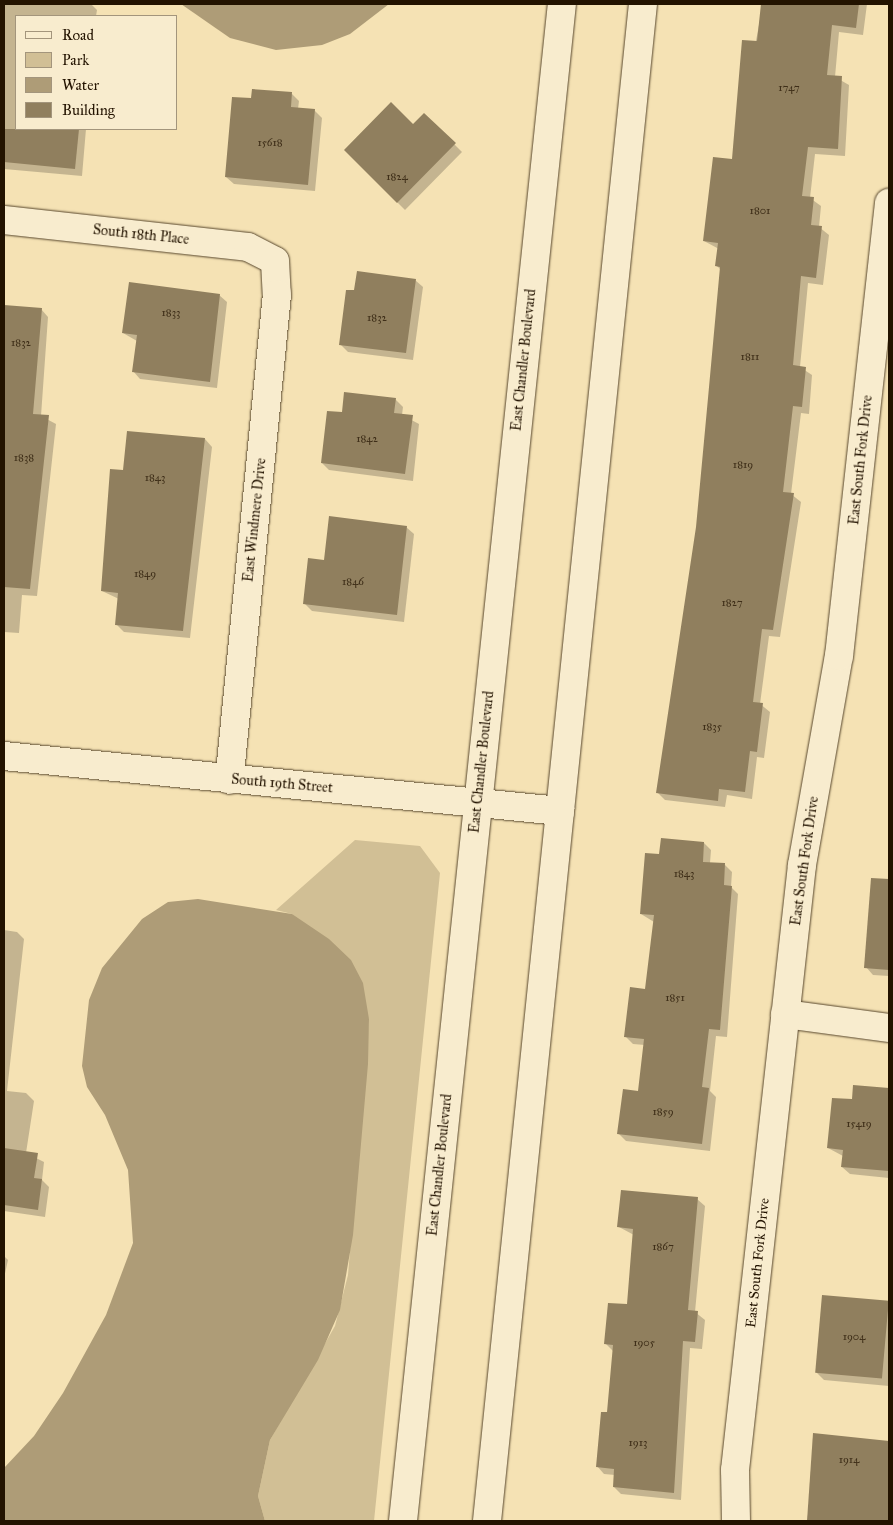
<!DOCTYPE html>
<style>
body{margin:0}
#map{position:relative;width:893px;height:1525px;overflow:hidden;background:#f5e2b4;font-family:"IM FELL Great Primer",serif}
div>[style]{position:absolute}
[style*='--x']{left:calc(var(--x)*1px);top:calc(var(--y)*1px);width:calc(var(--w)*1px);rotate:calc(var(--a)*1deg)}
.green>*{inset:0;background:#d1bf95}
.water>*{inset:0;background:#ae9c77}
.shadow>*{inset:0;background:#0003}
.building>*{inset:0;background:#907f5e;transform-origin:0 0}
.roads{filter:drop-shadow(0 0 1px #58472d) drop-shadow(0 0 1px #58472d)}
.street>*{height:28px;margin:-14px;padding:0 14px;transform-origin:14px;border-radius:14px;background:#f8ecce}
.secondary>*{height:28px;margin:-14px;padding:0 14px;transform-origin:14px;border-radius:14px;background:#f8ecce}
span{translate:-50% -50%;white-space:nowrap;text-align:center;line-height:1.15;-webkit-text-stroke:4px #f8ecce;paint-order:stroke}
.number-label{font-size:11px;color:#3e2e18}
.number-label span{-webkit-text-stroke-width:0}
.street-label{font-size:14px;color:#231300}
.frame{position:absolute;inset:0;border:5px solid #231300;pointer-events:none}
.legend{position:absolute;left:15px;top:15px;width:162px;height:115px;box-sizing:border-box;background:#f8ecce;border:1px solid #a3957c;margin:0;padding:6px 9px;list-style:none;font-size:15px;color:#231300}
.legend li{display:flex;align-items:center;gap:10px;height:25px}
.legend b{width:25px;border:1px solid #a3957c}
</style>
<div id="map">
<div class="green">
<div style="clip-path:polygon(355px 840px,420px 846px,440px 873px,374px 1521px,265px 1521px,258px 1496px,270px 1440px,335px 1326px,348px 1275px,369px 1019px,292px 914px,276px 910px)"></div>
</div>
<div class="water">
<div style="clip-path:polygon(181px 4px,389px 4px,350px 34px,322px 45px,276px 50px,230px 38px)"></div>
<div style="clip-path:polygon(198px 899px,292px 914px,329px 939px,351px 960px,363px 983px,369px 1019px,368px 1064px,353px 1235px,340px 1310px,318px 1360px,270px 1440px,258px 1496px,265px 1521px,4px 1521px,4px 1468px,34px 1436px,63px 1393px,106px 1315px,133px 1243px,128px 1170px,105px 1115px,87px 1087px,82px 1066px,89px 1000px,102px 968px,142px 919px,168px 902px)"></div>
</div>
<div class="shadow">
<div style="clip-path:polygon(4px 4px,91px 4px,97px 10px,96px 16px,16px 16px,16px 129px,86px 129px,82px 176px,4px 169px)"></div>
<div style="clip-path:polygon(763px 4px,867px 4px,863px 35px,839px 32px,835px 77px,849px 85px,845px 156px,815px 154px,810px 198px,821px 206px,819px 227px,829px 235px,823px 285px,808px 283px,800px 367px,812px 375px,809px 414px,801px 413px,791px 494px,801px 502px,780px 637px,769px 636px,760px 704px,770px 712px,764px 758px,757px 757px,752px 799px,727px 795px,725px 807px,665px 800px,658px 793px,698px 527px,721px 270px,717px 266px,719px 249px,704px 241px,733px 161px)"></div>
<div style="clip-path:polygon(292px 94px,299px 101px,298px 109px,314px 110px,322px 118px,315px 191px,234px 184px,226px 177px,252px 99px)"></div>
<div style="clip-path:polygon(424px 114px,462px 152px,405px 210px,345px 150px,413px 125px)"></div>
<div style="clip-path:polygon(415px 280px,423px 287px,413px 360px,348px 352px,340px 344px,355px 292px)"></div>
<div style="clip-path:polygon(219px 295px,227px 302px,217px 388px,140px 379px,133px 371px,137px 341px,123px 333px)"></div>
<div style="clip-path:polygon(4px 306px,41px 309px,48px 317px,41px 416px,56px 424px,37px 596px,22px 595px,19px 633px,4px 632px)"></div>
<div style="clip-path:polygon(395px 399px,403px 407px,402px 415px,419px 424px,413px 481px,329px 470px,322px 463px,343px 413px)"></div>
<div style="clip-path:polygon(205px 439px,212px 447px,190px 638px,124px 632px,117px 625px,119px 599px,102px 591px,111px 470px,125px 471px)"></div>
<div style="clip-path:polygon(406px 527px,414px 534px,404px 622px,312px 611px,304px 603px,325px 561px)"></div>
<div style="clip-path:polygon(704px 843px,711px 850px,710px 863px,725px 865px,732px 872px,731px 887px,738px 894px,727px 1037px,716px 1036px,710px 1091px,716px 1097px,710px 1151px,626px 1141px,618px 1133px,639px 1092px,645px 1045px,633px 1044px,626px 1037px,646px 990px,654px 922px,641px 914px,661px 856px)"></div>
<div style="clip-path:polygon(872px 887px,889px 888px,889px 976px,873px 975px,866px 967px)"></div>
<div style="clip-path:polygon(4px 930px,17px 932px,24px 939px,7px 1091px,26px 1093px,34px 1101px,26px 1153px,44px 1162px,42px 1180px,49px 1187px,45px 1217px,4px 1211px)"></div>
<div style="clip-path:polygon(854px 1086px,889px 1089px,889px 1178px,850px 1174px,842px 1167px,843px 1156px,828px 1148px,853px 1101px)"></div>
<div style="clip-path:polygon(697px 1199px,705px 1206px,695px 1312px,705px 1320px,702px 1349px,690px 1348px,681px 1500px,621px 1494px,614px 1487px,615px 1475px,604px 1474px,597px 1466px,608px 1414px,614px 1352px,606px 1344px,628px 1306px,634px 1235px,619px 1227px)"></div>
<div style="clip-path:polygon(4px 1256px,8px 1260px,4px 1278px)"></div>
<div style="clip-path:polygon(823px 1296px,889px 1302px,889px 1386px,824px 1380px,816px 1372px)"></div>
<div style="clip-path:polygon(814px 1434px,889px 1443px,889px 1521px,808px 1521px)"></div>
</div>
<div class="building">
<div style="clip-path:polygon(761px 4px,859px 4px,856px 28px,832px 25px,827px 75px,842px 76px,838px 149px,808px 147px,802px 196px,814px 197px,811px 225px,822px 226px,816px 278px,801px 276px,793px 365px,806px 367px,802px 407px,793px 406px,783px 492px,794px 493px,773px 630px,762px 629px,753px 702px,763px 703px,757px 752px,750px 751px,745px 792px,719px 789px,718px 801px,656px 793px,696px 527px,708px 398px,720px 267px,715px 266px,718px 243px,703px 241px,713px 157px,732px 159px,742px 40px,757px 41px)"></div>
<div style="clip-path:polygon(252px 89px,292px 92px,291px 107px,315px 109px,308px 185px,225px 177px,232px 97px,251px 98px)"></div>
<div style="clip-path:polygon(391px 102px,413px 124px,424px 113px,456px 143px,397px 203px,344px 150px)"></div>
<div style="clip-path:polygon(4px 129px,79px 129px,75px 169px,4px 162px)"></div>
<div style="clip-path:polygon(357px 271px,416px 279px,406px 353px,339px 345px,346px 290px,354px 290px)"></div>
<div style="clip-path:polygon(129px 282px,220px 294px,210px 382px,132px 372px,137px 335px,122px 333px)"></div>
<div style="clip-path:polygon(4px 305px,42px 308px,33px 414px,49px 415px,30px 589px,4px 587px)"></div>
<div style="clip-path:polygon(344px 392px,396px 398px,394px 413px,413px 415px,405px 474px,321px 463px,327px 411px,342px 412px)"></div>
<div style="clip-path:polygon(127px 431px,205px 438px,183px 631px,115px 625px,118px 593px,101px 591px,110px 469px,123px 470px)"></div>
<div style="clip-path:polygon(329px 516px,407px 526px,397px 615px,303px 604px,308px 558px,324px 560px)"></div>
<div style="clip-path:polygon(661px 838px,704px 842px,703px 862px,725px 863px,724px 885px,732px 886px,720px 1030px,709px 1029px,702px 1087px,709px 1088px,702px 1144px,617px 1134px,623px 1089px,638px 1091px,644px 1039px,624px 1037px,630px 987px,645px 989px,654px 915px,640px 914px,645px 853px,659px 854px)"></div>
<div style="clip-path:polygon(871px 878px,889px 879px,889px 970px,864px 968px)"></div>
<div style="clip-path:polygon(853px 1085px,889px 1088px,889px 1171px,841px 1167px,843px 1150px,827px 1148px,832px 1098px,852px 1099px)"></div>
<div style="clip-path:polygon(4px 1148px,38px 1153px,34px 1178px,42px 1179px,38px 1210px,4px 1205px)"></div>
<div style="clip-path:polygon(621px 1190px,698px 1197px,688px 1310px,698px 1311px,695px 1342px,683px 1341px,674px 1493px,613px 1487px,614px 1469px,596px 1467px,601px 1412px,607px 1412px,613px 1345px,604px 1344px,608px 1303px,627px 1304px,633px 1229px,617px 1227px)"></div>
<div style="left:822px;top:1295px;width:67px;height:78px;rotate:5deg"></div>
<div style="clip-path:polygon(813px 1433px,889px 1441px,889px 1521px,807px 1521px)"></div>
</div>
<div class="roads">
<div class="street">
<div style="--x:4;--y:220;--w:245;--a:6.3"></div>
<div style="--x:248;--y:247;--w:30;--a:27"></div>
<div style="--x:275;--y:261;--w:33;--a:87"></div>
<div style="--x:277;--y:294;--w:488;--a:95.6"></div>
<div style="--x:4;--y:756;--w:559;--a:5.65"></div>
<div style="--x:785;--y:1014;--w:105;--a:7.7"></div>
<div style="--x:736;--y:1521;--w:51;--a:-91.1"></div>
<div style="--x:735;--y:1470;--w:609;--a:-83.68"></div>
<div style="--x:802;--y:865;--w:212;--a:-80"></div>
<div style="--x:839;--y:656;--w:456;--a:-83.7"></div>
</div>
<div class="secondary">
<div style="--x:403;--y:1521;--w:1525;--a:-84.02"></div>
<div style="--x:487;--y:1521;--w:1525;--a:-84.13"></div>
</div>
</div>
<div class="number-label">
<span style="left:789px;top:88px">1747</span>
<span style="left:270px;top:143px">15618</span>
<span style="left:397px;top:177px">1824</span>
<span style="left:760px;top:211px">1801</span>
<span style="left:171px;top:313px">1833</span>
<span style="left:377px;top:318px">1832</span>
<span style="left:21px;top:343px">1832</span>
<span style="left:750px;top:357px">1811</span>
<span style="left:367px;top:439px">1842</span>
<span style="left:24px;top:458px">1838</span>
<span style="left:743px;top:465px">1819</span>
<span style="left:155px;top:478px">1843</span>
<span style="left:145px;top:574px">1849</span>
<span style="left:353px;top:582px">1846</span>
<span style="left:732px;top:603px">1827</span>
<span style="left:712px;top:727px">1835</span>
<span style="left:684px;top:874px">1843</span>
<span style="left:675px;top:998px">1851</span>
<span style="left:663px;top:1112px">1859</span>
<span style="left:859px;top:1124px">15419</span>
<span style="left:663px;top:1247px">1867</span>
<span style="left:854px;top:1337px">1904</span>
<span style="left:644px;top:1343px">1905</span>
<span style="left:638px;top:1443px">1913</span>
<span style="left:849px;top:1460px">1914</span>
</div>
<div class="street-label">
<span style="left:141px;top:235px;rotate:6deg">South 18th Place</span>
<span style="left:524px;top:360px;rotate:-84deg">East Chandler Boulevard</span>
<span style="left:861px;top:460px;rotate:-84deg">East South Fork Drive</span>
<span style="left:255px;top:520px;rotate:-84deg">East Windmere Drive</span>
<span style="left:482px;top:762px;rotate:-84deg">East Chandler Boulevard</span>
<span style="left:282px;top:784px;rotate:5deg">South 19th Street</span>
<span style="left:805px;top:861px;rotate:-82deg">East South Fork Drive</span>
<span style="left:440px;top:1165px;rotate:-84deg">East Chandler Boulevard</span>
<span style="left:758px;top:1263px;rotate:-84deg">East South Fork Drive</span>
</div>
<div class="frame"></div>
<ul class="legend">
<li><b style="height:6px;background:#f8ecce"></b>Road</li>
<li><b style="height:14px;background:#d1bf95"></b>Park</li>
<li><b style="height:14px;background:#ae9c77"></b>Water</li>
<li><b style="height:14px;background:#907f5e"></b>Building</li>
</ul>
</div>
